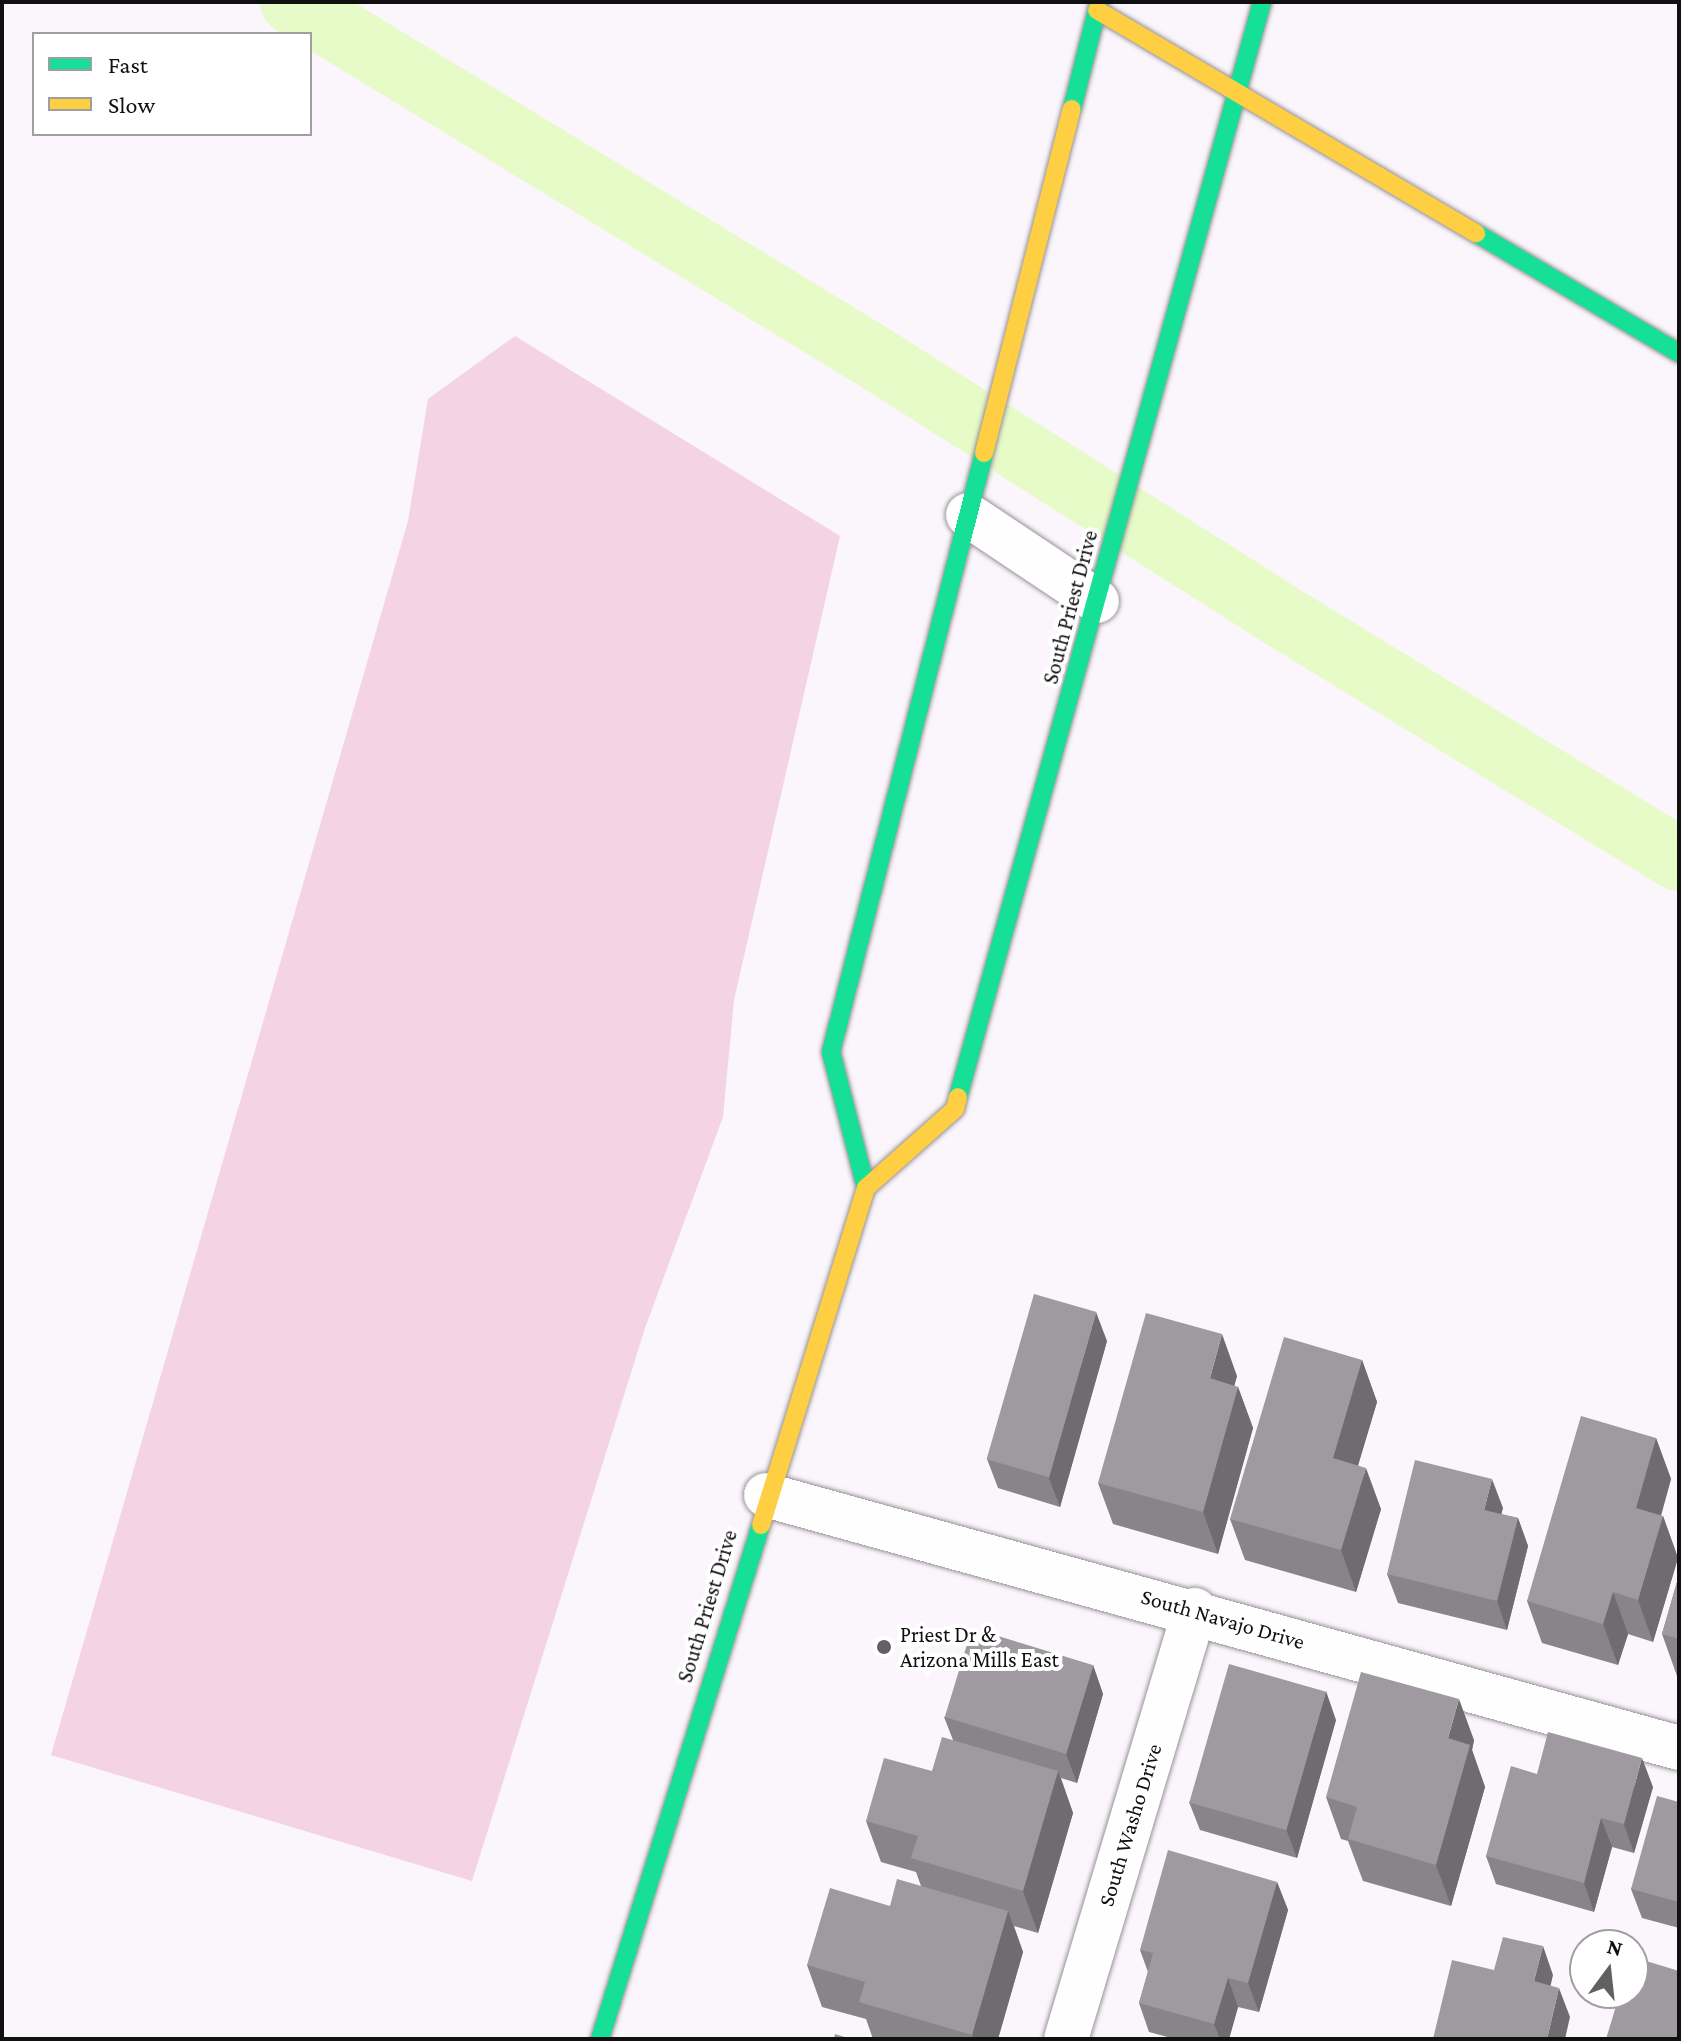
<!DOCTYPE html>
<style>
body{margin:0}
#map{position:relative;width:1681px;height:2041px;overflow:hidden;background:#fbf5fc;font-family:"Crimson Pro",serif}
div>[style]{position:absolute}
[style*='--x']{left:calc(var(--x)*1px);top:calc(var(--y)*1px);width:calc(var(--w)*1px);rotate:calc(var(--a)*1deg)}
.green>*{inset:0;background:#f4d3e5}
.canal>*{height:64px;margin:-32px;padding:0 32px;transform-origin:32px;border-radius:32px;background:#e7fbc8}
.roads{filter:drop-shadow(0 0 2px #969396) drop-shadow(0 0 2px #969396)}
.street>*{height:44px;margin:-22px;padding:0 22px;transform-origin:22px;border-radius:22px;background:#fefeff}
.fast>*{height:18px;margin:-9px;padding:0 9px;transform-origin:9px;border-radius:9px;background:#16e098}
.slow>*{height:18px;margin:-9px;padding:0 9px;transform-origin:9px;border-radius:9px;background:#ffcf43}
.wall>*{inset:0;background:#88848a}
.shaded-wall>*{inset:0;background:#6f6c70}
.building>*{inset:0;background:#9e9aa0;transform-origin:0 0}
.dots>*{width:22px;height:22px;translate:-50% -50%;box-sizing:border-box;border:4px solid #fff;border-radius:50%}
span{translate:-50% -50%;white-space:nowrap;text-align:center;line-height:1.15;-webkit-text-stroke:8px #fff;paint-order:stroke}
.street-label{font-size:22px;color:#101010}
.poi-label{font-size:22px;color:#101010}
.left{translate:0 -50%;text-align:left}
.frame{position:absolute;inset:0;border:4px solid #101010;pointer-events:none}
.legend{position:absolute;left:32px;top:32px;width:280px;height:104px;box-sizing:border-box;background:#fff;border:2px solid #9f9f9f;margin:0;padding:10px 14px;list-style:none;font-size:24px;color:#101010}
.legend li{display:flex;align-items:center;gap:16px;height:40px}
.legend b{width:40px;border:2px solid #9f9f9f}
.north{position:absolute;left:1569px;top:1929px;width:80px;height:80px;box-sizing:border-box;background:#fff;border:2px solid #9f9f9f;border-radius:50%;rotate:15deg;font-size:22px;font-weight:700;line-height:32px;text-align:center;color:#101010}
.north::after{content:'';display:block;margin:auto;width:28px;height:36px;background:#626063;clip-path:polygon(50% 0,100% 100%,50% 72%,0 100%)}
</style>
<div id="map">
<div class="green">
<div style="clip-path:polygon(515px 336px,840px 536px,734px 1000px,723px 1117px,645px 1328px,472px 1881px,51px 1755px,408px 521px,428px 399px)"></div>
</div>
<div class="canal">
<div style="--x:292;--y:2;--w:676;--a:31.39"></div>
<div style="--x:869;--y:354;--w:477;--a:32.4"></div>
<div style="--x:1272;--y:610;--w:477;--a:31.5"></div>
</div>
<div class="roads">
<div class="street">
<div style="--x:968;--y:515;--w:155;--a:33.7"></div>
<div style="--x:766;--y:1495;--w:947;--a:15.49"></div>
<div style="--x:1066;--y:2039;--w:448;--a:-73.3"></div>
</div>
<div class="fast">
<div style="--x:1072;--y:109;--w:110;--a:-75.8"></div>
<div style="--x:1476;--y:233;--w:236;--a:30.6"></div>
<div style="--x:958;--y:1097;--w:1136;--a:-74.48"></div>
<div style="--x:866;--y:1188;--w:140;--a:-104.4"></div>
<div style="--x:831;--y:1052;--w:618;--a:-75.67"></div>
<div style="--x:600;--y:2039;--w:539;--a:-72.61"></div>
</div>
<div class="slow">
<div style="--x:1097;--y:10;--w:440;--a:30.5"></div>
<div style="--x:984;--y:453;--w:355;--a:-75.7"></div>
<div style="--x:761;--y:1525;--w:353;--a:-72.7"></div>
<div style="--x:866;--y:1188;--w:119;--a:-41.6"></div>
<div style="--x:955;--y:1109;--w:12;--a:-76"></div>
</div>
</div>
<div class="wall">
<div style="clip-path:polygon(1107px 1341px,1060px 1507px,998px 1488px,987px 1459px)"></div>
<div style="clip-path:polygon(1362px 1360px,1377px 1402px,1358px 1465px,1381px 1509px,1356px 1592px,1245px 1560px,1230px 1519px)"></div>
<div style="clip-path:polygon(1237px 1376px,1234px 1386px,1238px 1387px,1253px 1428px,1218px 1554px,1113px 1524px,1098px 1483px)"></div>
<div style="clip-path:polygon(1656px 1438px,1671px 1479px,1661px 1516px,1663px 1516px,1678px 1558px,1653px 1642px,1628px 1634px,1618px 1665px,1542px 1643px,1527px 1601px)"></div>
<div style="clip-path:polygon(1503px 1508px,1501px 1514px,1518px 1518px,1528px 1546px,1507px 1630px,1398px 1603px,1387px 1574px)"></div>
<div style="clip-path:polygon(1679px 1575px,1679px 1676px,1677px 1676px,1662px 1634px)"></div>
<div style="clip-path:polygon(1093px 1665px,1103px 1694px,1077px 1783px,1061px 1778px,1073px 1813px,1038px 1933px,1014px 1926px,1023px 1952px,998px 2039px,873px 2039px,866px 2019px,822px 2007px,807px 1965px,890px 1906px,921px 1886px,916px 1872px,881px 1862px,866px 1821px,932px 1771px,953px 1740px,944px 1717px)"></div>
<div style="clip-path:polygon(1336px 1720px,1297px 1858px,1200px 1830px,1189px 1802px)"></div>
<div style="clip-path:polygon(1474px 1740px,1472px 1750px,1485px 1787px,1451px 1906px,1363px 1881px,1348px 1841px,1341px 1839px,1326px 1797px)"></div>
<div style="clip-path:polygon(1537px 1774px,1653px 1787px,1634px 1853px,1612px 1847px,1594px 1912px,1496px 1884px,1486px 1856px)"></div>
<div style="clip-path:polygon(1679px 1802px,1679px 1928px,1642px 1918px,1631px 1889px)"></div>
<div style="clip-path:polygon(1277px 1882px,1288px 1910px,1259px 2012px,1238px 2007px,1229px 2039px,1175px 2039px,1149px 2032px,1139px 2003px,1148px 1972px,1140px 1950px)"></div>
</div>
<div class="shaded-wall">
<div style="clip-path:polygon(1096px 1312px,1107px 1341px,1060px 1507px,1049px 1478px)"></div>
<div style="clip-path:polygon(1222px 1334px,1237px 1376px,1225px 1420px,1210px 1378px)"></div>
<div style="clip-path:polygon(1362px 1360px,1377px 1402px,1348px 1499px,1333px 1458px)"></div>
<div style="clip-path:polygon(1238px 1387px,1253px 1428px,1218px 1554px,1203px 1512px)"></div>
<div style="clip-path:polygon(1656px 1438px,1671px 1479px,1651px 1550px,1636px 1508px)"></div>
<div style="clip-path:polygon(1366px 1468px,1381px 1509px,1356px 1592px,1341px 1550px)"></div>
<div style="clip-path:polygon(1492px 1479px,1503px 1508px,1495px 1538px,1484px 1510px)"></div>
<div style="clip-path:polygon(1663px 1516px,1678px 1558px,1653px 1642px,1638px 1600px)"></div>
<div style="clip-path:polygon(1518px 1518px,1528px 1546px,1507px 1630px,1497px 1601px)"></div>
<div style="clip-path:polygon(1613px 1592px,1628px 1634px,1618px 1665px,1603px 1624px)"></div>
<div style="clip-path:polygon(1093px 1665px,1103px 1694px,1077px 1783px,1066px 1754px)"></div>
<div style="clip-path:polygon(1326px 1691px,1336px 1720px,1297px 1858px,1286px 1829px)"></div>
<div style="clip-path:polygon(1459px 1699px,1474px 1740px,1472px 1750px,1485px 1787px,1451px 1906px,1436px 1865px,1448px 1738px)"></div>
<div style="clip-path:polygon(1642px 1758px,1653px 1787px,1634px 1853px,1624px 1824px)"></div>
<div style="clip-path:polygon(1058px 1771px,1073px 1813px,1038px 1933px,1023px 1891px)"></div>
<div style="clip-path:polygon(1601px 1818px,1612px 1847px,1594px 1912px,1584px 1883px)"></div>
<div style="clip-path:polygon(1277px 1882px,1288px 1910px,1259px 2012px,1248px 1983px)"></div>
<div style="clip-path:polygon(1008px 1911px,1023px 1952px,998px 2039px,974px 2039px,972px 2035px)"></div>
<div style="clip-path:polygon(1543px 1946px,1553px 1975px,1545px 2010px,1534px 1981px)"></div>
<div style="clip-path:polygon(1228px 1978px,1238px 2007px,1229px 2039px,1220px 2039px,1214px 2024px)"></div>
<div style="clip-path:polygon(1559px 1988px,1570px 2017px,1565px 2039px,1547px 2039px)"></div>
</div>
<div class="building">
<div style="left:1034px;top:1294px;width:65px;height:172px;rotate:16deg"></div>
<div style="clip-path:polygon(1146px 1313px,1222px 1334px,1210px 1378px,1238px 1387px,1203px 1512px,1098px 1483px)"></div>
<div style="clip-path:polygon(1284px 1337px,1362px 1360px,1333px 1458px,1366px 1468px,1341px 1550px,1230px 1519px)"></div>
<div style="clip-path:polygon(1581px 1416px,1656px 1438px,1636px 1508px,1663px 1516px,1638px 1600px,1613px 1592px,1603px 1624px,1527px 1601px)"></div>
<div style="clip-path:polygon(1415px 1460px,1492px 1479px,1484px 1510px,1518px 1518px,1497px 1601px,1387px 1574px)"></div>
<div style="clip-path:polygon(1679px 1575px,1679px 1639px,1662px 1634px)"></div>
<div style="left:972px;top:1628px;width:127px;height:93px;rotate:17deg"></div>
<div style="left:1229px;top:1664px;width:101px;height:144px;rotate:16deg"></div>
<div style="clip-path:polygon(1361px 1672px,1459px 1699px,1448px 1738px,1470px 1745px,1436px 1865px,1348px 1839px,1357px 1807px,1326px 1797px)"></div>
<div style="clip-path:polygon(1548px 1732px,1642px 1758px,1624px 1824px,1601px 1818px,1584px 1883px,1486px 1856px,1511px 1766px,1537px 1774px)"></div>
<div style="clip-path:polygon(942px 1737px,1058px 1771px,1023px 1891px,911px 1858px,918px 1836px,866px 1821px,884px 1758px,932px 1771px)"></div>
<div style="clip-path:polygon(1657px 1796px,1679px 1802px,1679px 1902px,1631px 1889px)"></div>
<div style="clip-path:polygon(1168px 1850px,1277px 1882px,1248px 1983px,1228px 1978px,1214px 2024px,1139px 2003px,1153px 1953px,1140px 1950px)"></div>
<div style="clip-path:polygon(897px 1879px,1008px 1911px,972px 2035px,859px 2002px,865px 1982px,807px 1965px,830px 1888px,890px 1906px)"></div>
<div style="clip-path:polygon(1503px 1937px,1543px 1946px,1534px 1981px,1559px 1988px,1547px 2039px,1433px 2039px,1452px 1960px,1494px 1970px)"></div>
<div style="clip-path:polygon(1633px 1957px,1679px 1971px,1679px 2039px,1606px 2039px,1620px 1993px,1633px 1993px)"></div>
<div style="clip-path:polygon(835px 2034px,851px 2039px,834px 2039px)"></div>
</div>
<div class="dots">
<div style="left:884px;top:1647px;background:#626063"></div>
</div>
<div class="street-label">
<span style="left:1070px;top:607px;rotate:-75deg">South Priest Drive</span>
<span style="left:707px;top:1606px;rotate:-73deg">South Priest Drive</span>
<span style="left:1223px;top:1619px;rotate:16deg">South Navajo Drive</span>
<span style="left:1130px;top:1825px;rotate:-73deg">South Washo Drive</span>
</div>
<div class="poi-label">
<span class="left" style="left:900px;top:1647px">Priest Dr &amp;<br>Arizona Mills East</span>
</div>
<div class="frame"></div>
<ul class="legend">
<li><b style="height:10px;background:#16e098"></b>Fast</li>
<li><b style="height:10px;background:#ffcf43"></b>Slow</li>
</ul>
<div class="north">N</div>
</div>
